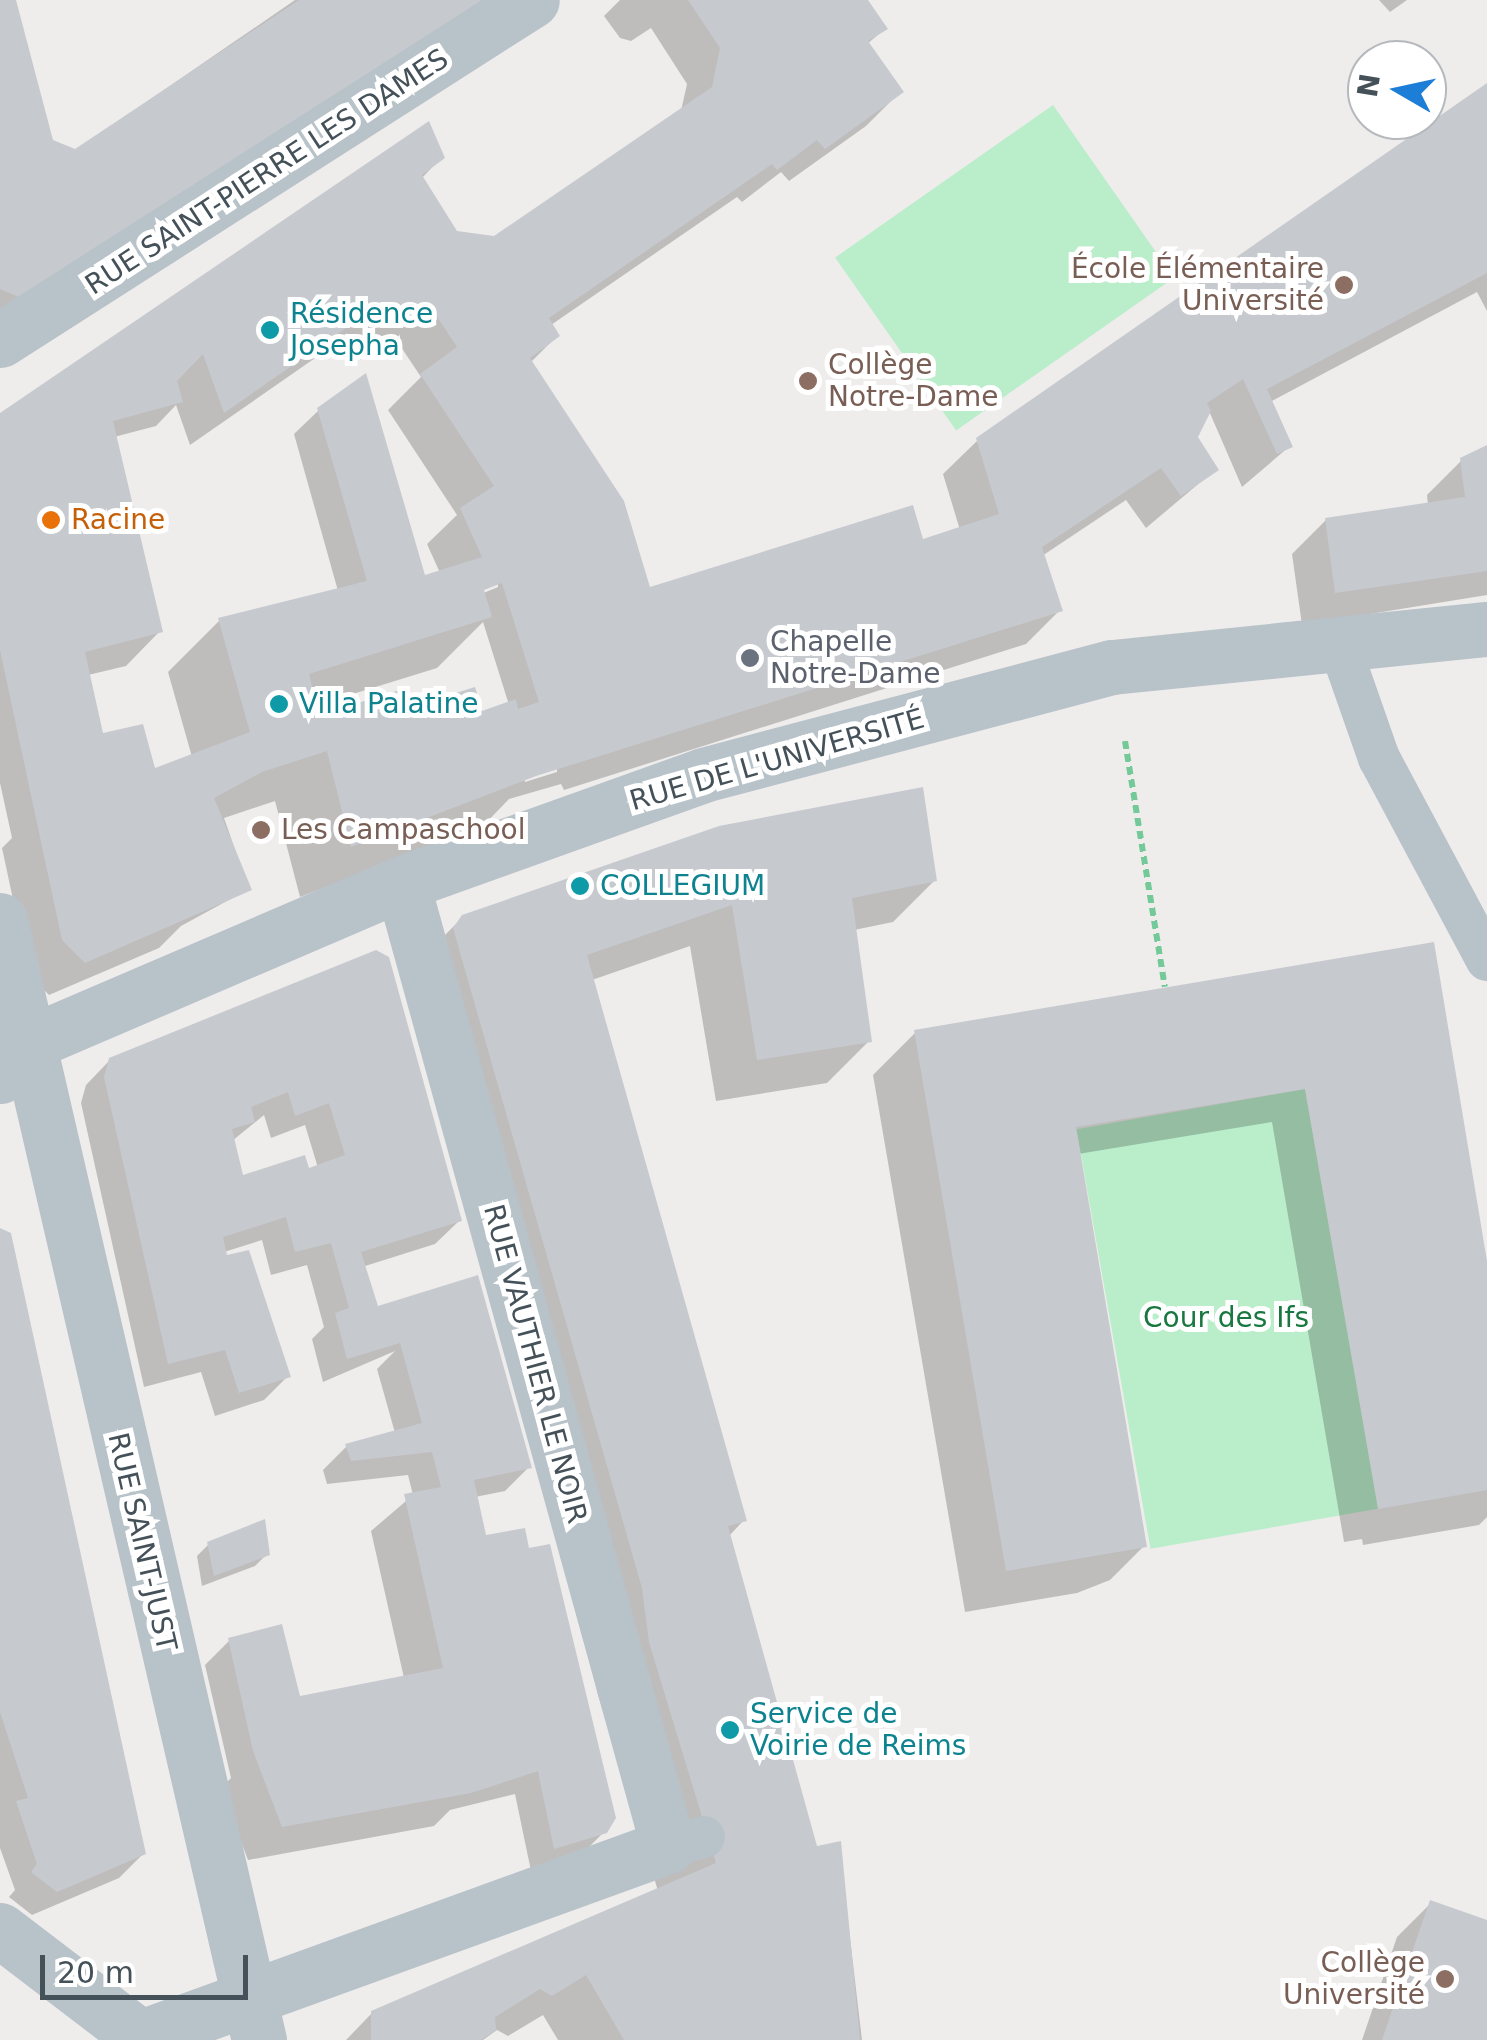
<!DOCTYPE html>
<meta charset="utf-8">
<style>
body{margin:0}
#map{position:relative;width:1487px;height:2040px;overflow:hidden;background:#efecec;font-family:"DejaVu Sans",sans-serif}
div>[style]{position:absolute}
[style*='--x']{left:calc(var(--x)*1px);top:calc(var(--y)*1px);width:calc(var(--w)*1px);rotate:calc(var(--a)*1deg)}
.green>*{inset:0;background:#baedca;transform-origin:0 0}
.shadow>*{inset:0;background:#0003}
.building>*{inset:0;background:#c6cacf}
.path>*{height:6px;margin-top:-3px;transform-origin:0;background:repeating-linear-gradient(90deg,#74c998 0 8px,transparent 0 13px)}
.lane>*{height:42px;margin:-21px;padding:0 21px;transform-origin:21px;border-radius:21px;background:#b8c2c9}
.street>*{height:55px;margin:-27.5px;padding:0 27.5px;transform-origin:27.5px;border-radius:27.5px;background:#b8c2c9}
.dots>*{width:28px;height:28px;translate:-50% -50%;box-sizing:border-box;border:5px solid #fff;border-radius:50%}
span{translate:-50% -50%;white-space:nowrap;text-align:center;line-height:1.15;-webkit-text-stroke:10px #fff;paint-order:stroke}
.street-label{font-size:28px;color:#455159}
.education-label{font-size:28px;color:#785e54}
.right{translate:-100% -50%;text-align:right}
.left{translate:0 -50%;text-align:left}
.culture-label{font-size:28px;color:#0d838f}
.food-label{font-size:28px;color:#c56008}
.worship-label{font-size:28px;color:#5b616d}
.park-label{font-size:28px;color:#197740}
.north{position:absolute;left:1347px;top:40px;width:100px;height:100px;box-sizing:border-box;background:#fff;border:2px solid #b5b9bd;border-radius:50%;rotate:279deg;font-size:28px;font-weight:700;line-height:40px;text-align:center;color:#455159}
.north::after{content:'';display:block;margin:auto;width:35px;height:45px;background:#1d7ed8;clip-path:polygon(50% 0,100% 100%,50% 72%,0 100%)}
.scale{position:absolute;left:40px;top:1955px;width:208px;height:45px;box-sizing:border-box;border:5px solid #455159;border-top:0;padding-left:12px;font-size:30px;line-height:35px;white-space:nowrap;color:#455159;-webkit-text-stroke:8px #fff;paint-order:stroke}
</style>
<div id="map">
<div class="green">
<div style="left:1053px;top:105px;width:211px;height:266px;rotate:55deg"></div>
<div style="left:1305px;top:1089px;width:426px;height:232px;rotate:80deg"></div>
</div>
<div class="shadow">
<div style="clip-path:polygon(0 0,13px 0,51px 142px,75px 151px,295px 0,484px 0,0 326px)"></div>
<div style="clip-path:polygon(evenodd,620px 0,864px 0,885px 29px,867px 44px,900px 92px,866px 126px,789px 181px,781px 172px,742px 202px,737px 197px,551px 325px,557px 336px,530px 363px,649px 590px,921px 543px,960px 530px,943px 474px,978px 440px,1487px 86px,1487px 311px,1477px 292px,1270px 402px,1290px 446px,1242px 487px,1209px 411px,1195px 437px,1216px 469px,1146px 528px,1126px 500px,1042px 556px,1060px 610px,1026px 644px,564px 790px,561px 784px,509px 799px,482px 827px,300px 897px,275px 801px,224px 818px,249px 889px,181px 926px,159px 948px,49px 995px,29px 974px,2px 848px,12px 838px,0 783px,0 416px,442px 157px,421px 179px,455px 234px,494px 238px,681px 111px,687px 84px,651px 28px,631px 41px,620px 38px,604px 16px,620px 0,393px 335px,421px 377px,388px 410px,457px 515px,427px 544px,440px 573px,415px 581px,319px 410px,294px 434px,338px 591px,220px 620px,168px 672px,192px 757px,153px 771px,102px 736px,88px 675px,126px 666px,160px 631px,114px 437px,156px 426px,176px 405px,190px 445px,344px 338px,360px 360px,393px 335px,620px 0,498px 581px,498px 587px,474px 597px,472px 592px,498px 581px,620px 0,483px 622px,509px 705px,481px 714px,407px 711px,317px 718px,314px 706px,437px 668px,483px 622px,620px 0,557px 767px,557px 772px,525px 782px,524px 777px,557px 767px)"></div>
<div style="clip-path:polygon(1379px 0,1407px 0,1390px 12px)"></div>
<div style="clip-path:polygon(1487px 448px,1487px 595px,1302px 625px,1292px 554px,1326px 520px,1428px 505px,1427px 495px,1462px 460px)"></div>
<div style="clip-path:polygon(935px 880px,893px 922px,854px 930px,869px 1041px,827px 1083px,716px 1101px,690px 946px,592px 980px,744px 1520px,729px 1536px,815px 1848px,839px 1844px,862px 2040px,558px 2040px,543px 2015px,508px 2036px,497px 2030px,483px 2040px,346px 2040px,372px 2013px,658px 1891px,598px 1695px,420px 960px,463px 917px)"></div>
<div style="clip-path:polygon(1432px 945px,1487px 1276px,1487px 1517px,1479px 1525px,1363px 1545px,1362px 1539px,1344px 1542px,1272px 1122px,1078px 1154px,1144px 1546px,1110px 1580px,1077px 1593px,965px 1612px,873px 1075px,915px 1033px)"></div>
<div style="clip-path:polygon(evenodd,376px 953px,460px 1220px,435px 1244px,362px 1267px,376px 1312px,529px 1467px,505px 1491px,475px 1497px,484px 1538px,605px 1831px,580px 1856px,531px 1871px,515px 1794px,450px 1810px,434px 1826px,248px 1860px,221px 1788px,231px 1778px,205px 1665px,230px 1640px,298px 1702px,404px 1678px,371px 1531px,413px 1495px,408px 1475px,327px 1484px,323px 1470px,347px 1446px,395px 1433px,377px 1369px,395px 1351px,323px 1382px,312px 1339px,324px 1327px,307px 1265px,271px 1275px,262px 1240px,224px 1252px,288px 1376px,264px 1400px,215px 1416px,201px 1372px,144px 1387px,81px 1103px,86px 1085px,110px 1060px,376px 953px,264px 1115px,271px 1138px,305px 1125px,318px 1168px,242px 1178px,232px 1141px,264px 1115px)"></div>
<div style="clip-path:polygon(0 1231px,144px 1853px,119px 1878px,32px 1915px,9px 1897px,15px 1890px,0 1848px)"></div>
<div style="clip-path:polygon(209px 1544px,267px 1554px,255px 1566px,202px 1586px,197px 1556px)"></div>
<div style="clip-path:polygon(1431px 1903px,1487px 1923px,1484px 2040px,1362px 2040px,1397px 1937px)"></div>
</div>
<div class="building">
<div style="clip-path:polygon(0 0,16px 0,53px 140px,75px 149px,299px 0,482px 0,26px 300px,0 289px)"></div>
<div style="clip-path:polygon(evenodd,688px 0,868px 0,888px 29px,868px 41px,904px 92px,825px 149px,817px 140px,777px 170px,772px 164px,549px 318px,560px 336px,530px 358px,624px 501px,650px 587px,913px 505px,923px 539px,999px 514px,976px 438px,1487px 83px,1487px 273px,1267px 389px,1293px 447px,1277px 454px,1243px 379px,1207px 403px,1211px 411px,1198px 437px,1219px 470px,1181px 496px,1161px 468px,1042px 547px,1063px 611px,536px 776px,351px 847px,327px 751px,262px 772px,214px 798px,252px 890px,85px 963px,62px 940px,0 650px,0 413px,429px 121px,445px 158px,422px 175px,457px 231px,494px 236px,712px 87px,720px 48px,688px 0,428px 303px,457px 347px,420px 374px,494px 486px,460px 508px,482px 557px,425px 575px,366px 373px,317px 408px,367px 581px,218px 618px,250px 732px,155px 768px,143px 724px,103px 733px,85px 652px,163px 632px,113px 421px,183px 402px,177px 381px,203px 354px,224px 413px,379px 305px,395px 328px,428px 303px,688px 0,502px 583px,539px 702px,518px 709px,516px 699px,482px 711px,475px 687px,408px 708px,403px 689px,319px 715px,309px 674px,492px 617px,484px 590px,502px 583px)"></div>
<div style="clip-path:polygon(1487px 445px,1487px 571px,1335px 593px,1325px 518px,1465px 497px,1460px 458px)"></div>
<div style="clip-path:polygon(923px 787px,937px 881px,852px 898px,872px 1042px,757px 1060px,732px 905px,587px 955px,747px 1521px,728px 1526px,817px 1846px,841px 1841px,860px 2040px,624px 2040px,586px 1975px,552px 1996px,540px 1989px,495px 2017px,496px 2030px,481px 2040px,371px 2040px,371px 2011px,716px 1863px,649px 1642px,642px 1588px,453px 928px,462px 915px,719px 826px)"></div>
<div style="clip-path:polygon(1434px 942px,1487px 1261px,1487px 1490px,1378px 1509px,1305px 1089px,1076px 1127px,1147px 1547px,1006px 1571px,914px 1030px)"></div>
<div style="clip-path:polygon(evenodd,376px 950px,389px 957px,462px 1221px,361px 1252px,378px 1306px,478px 1275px,532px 1468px,474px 1480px,486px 1535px,525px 1528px,529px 1548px,550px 1544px,616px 1818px,607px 1833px,554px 1849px,538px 1771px,471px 1793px,282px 1827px,253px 1751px,228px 1638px,282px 1624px,300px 1696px,443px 1668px,404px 1494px,441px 1487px,432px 1452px,351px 1461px,345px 1444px,422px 1423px,400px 1343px,347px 1359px,335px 1313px,349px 1308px,331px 1243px,295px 1252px,286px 1217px,223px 1237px,227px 1255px,249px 1250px,291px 1377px,239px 1393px,225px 1350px,168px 1364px,104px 1077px,109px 1058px,376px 950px,288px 1092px,295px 1116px,329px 1103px,345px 1155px,309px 1168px,305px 1155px,243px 1175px,232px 1129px,255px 1122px,251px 1107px,288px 1092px)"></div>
<div style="clip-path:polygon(0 1228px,11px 1233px,146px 1854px,57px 1892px,31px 1872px,37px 1864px,16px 1801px,28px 1798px,0 1712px)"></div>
<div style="clip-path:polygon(265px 1519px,270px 1555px,214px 1576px,207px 1542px)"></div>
<div style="clip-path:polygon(1430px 1900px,1487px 1920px,1487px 2040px,1382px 2040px)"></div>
</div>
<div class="path">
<div style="--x:1125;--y:741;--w:249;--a:80.8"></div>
</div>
<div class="lane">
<div style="--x:1339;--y:644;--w:121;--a:70.7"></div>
<div style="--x:1379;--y:758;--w:229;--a:61.9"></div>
<div style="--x:668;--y:1846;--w:37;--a:-14"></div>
</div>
<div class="street">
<div style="--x:0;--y:340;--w:631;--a:-32.58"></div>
<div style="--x:0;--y:920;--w:1150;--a:76.98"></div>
<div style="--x:0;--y:1076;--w:44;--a:-48.7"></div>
<div style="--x:29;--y:1043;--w:406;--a:-23.2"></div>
<div style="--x:402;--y:883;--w:320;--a:-19.7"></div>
<div style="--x:703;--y:775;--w:423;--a:-14.8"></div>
<div style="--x:1112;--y:667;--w:377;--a:-5.8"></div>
<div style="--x:0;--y:1930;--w:181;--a:37.4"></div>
<div style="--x:141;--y:2037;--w:561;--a:-19.92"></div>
<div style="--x:668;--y:1846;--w:999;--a:-105.44"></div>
</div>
<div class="dots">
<div style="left:1344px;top:285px;background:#8d6e63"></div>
<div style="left:270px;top:330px;background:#0f9aa8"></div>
<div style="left:808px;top:381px;background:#8d6e63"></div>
<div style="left:51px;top:520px;background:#e8710a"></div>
<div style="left:750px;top:658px;background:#6b7280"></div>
<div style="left:279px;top:704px;background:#0f9aa8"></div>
<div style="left:261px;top:830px;background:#8d6e63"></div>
<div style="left:580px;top:886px;background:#0f9aa8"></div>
<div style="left:730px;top:1730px;background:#0f9aa8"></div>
<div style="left:1445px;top:1979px;background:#8d6e63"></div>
</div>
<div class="street-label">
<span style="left:267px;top:172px;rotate:-33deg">RUE SAINT-PIERRE LES DAMES</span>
<span style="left:777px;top:760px;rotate:-16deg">RUE DE L'UNIVERSITÉ</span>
<span style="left:535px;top:1364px;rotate:75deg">RUE VAUTHIER LE NOIR</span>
<span style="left:142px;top:1542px;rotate:77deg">RUE SAINT-JUST</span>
</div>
<div class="education-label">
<span class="right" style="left:1324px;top:285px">École Élémentaire<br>Université</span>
<span class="left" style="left:828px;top:381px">Collège<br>Notre-Dame</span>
<span class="left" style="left:281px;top:830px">Les Campaschool</span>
<span class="right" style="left:1425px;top:1979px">Collège<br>Université</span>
</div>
<div class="culture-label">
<span class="left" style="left:290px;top:330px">Résidence<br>Josepha</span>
<span class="left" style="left:299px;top:704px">Villa Palatine</span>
<span class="left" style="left:600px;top:886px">COLLEGIUM</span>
<span class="left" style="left:750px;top:1730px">Service de<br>Voirie de Reims</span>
</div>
<div class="food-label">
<span class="left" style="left:71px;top:520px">Racine</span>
</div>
<div class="worship-label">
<span class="left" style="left:770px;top:658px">Chapelle<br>Notre-Dame</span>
</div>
<div class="park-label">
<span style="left:1226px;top:1318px">Cour des Ifs</span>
</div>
<div class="north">N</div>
<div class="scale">20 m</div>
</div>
